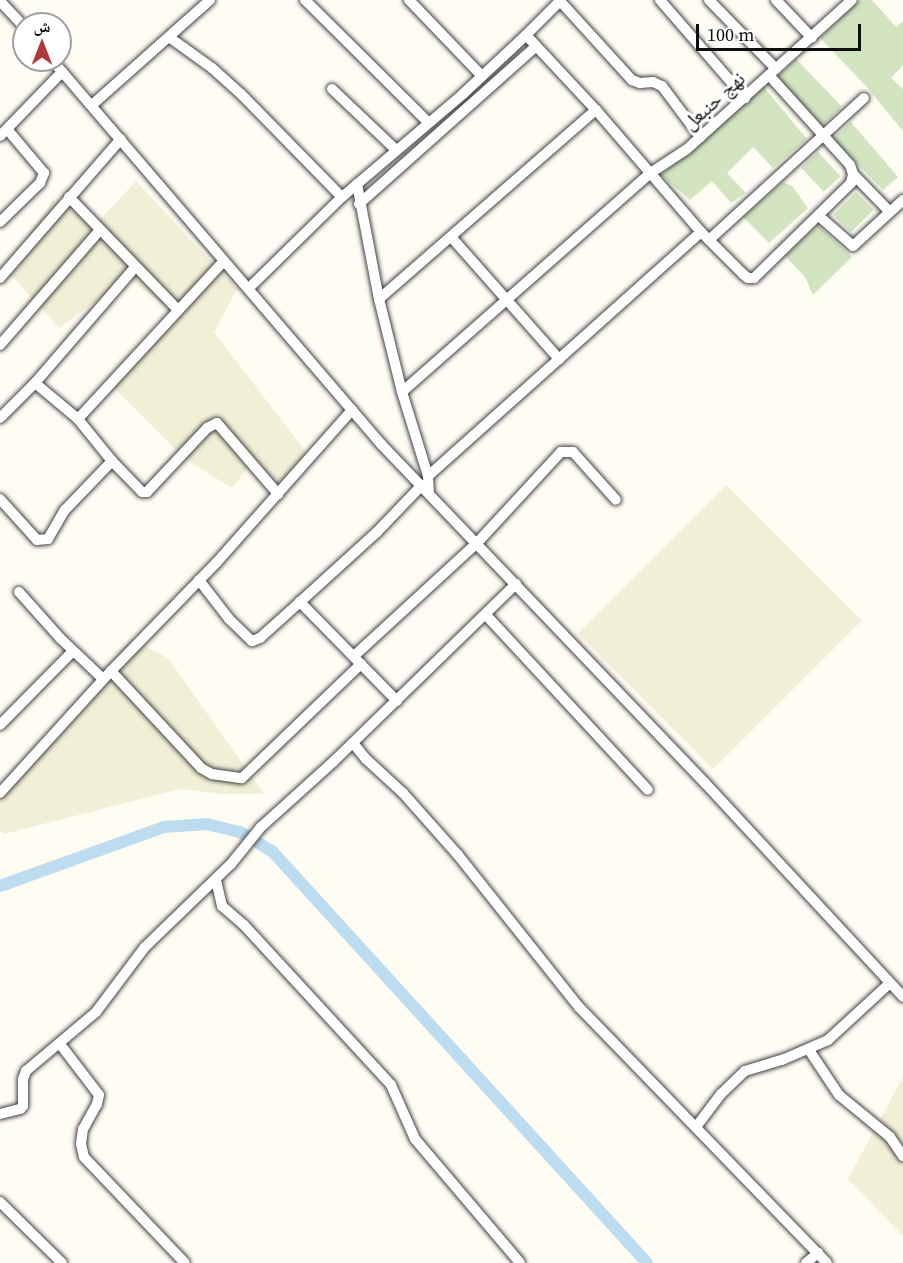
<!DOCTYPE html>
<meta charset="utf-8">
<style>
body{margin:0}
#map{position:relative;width:903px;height:1263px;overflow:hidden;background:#fefcf3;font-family:"Source Serif 4","Noto Naskh Arabic",serif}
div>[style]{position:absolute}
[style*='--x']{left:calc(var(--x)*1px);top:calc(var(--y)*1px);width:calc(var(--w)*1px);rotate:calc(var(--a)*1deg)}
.farmland>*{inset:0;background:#f1efd5;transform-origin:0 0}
.green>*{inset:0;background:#d3e5c0;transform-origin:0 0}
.canal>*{height:12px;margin:-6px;padding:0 6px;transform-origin:6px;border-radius:6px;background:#bddcef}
.roads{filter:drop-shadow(0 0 2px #424242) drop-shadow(0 0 2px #424242)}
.minor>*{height:10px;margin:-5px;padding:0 5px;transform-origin:5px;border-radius:5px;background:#fff}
span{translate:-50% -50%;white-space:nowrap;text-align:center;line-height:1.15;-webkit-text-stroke:6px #fff;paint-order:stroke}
.street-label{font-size:20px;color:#0f0f0f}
.north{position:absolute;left:12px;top:12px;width:60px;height:60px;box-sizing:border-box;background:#fff;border:2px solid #9f9f9f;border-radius:50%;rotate:0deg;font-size:16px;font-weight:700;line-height:24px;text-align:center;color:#0f0f0f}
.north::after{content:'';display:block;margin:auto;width:21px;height:27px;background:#b0373c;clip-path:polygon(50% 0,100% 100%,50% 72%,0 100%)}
.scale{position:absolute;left:696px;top:24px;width:165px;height:27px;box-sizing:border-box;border:3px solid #0f0f0f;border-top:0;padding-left:8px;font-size:18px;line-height:21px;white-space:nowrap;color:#0f0f0f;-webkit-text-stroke:4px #fff;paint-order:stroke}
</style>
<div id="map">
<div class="farmland">
<div style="clip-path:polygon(136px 181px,237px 289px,214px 332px,312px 460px,277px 483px,251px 464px,232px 488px,185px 459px,110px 384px,180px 318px,129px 278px,59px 328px,6px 269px,53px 200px,95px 225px)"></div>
<div style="left:726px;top:485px;width:192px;height:210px;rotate:45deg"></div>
<div style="clip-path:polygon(131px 639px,168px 658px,264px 794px,223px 794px,180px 789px,4px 834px,0 830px,0 795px)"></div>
<div style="clip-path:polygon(903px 1077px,903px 1236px,848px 1179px)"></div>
</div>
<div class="green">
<div style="clip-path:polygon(860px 0,872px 0,896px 27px,903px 21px,903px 65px,891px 78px,903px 89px,903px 131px,865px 85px,820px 38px)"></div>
<div style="left:796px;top:59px;width:66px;height:27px;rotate:46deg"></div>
<div style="clip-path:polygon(762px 85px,807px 139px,773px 168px,753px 147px,727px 173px,746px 193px,731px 203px,712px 181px,690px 200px,661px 175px)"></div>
<div style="clip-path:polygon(851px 122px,898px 177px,883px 190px,833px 139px)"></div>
<div style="left:818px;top:152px;width:33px;height:23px;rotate:47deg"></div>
<div style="clip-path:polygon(783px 182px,792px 186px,808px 208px,769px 243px,743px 217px)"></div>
<div style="left:856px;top:192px;width:25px;height:32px;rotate:45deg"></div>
<div style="clip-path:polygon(818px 225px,852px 257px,813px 295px,805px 277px,785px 256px)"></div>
</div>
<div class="canal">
<div style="--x:0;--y:886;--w:174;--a:-19.8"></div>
<div style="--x:164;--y:827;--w:43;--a:-4"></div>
<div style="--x:207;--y:824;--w:34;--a:14"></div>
<div style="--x:240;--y:832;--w:37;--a:31"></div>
<div style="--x:272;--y:851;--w:557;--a:47.69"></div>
</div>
<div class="roads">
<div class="minor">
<div style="--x:305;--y:0;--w:173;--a:44.8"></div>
<div style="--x:409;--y:0;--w:105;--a:46.2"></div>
<div style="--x:660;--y:0;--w:130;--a:49.1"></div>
<div style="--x:709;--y:0;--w:96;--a:45.8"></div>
<div style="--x:776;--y:0;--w:52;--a:46.5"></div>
<div style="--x:0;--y:1;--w:35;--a:47"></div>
<div style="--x:560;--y:1;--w:107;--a:47.7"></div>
<div style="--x:632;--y:80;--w:9;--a:21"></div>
<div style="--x:640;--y:83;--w:13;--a:-4"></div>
<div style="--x:653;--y:82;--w:10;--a:24"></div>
<div style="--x:662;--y:86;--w:64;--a:53.3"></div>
<div style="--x:526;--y:35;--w:49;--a:-45"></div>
<div style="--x:169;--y:37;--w:53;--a:35.8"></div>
<div style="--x:212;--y:68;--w:39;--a:42"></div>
<div style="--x:241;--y:94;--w:144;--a:45.6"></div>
<div style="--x:52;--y:60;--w:506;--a:49.41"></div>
<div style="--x:381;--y:444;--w:470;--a:46.3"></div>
<div style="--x:706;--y:784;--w:290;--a:47.2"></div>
<div style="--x:332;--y:89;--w:88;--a:43.6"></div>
<div style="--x:92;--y:105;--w:158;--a:-41.7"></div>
<div style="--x:0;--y:136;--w:89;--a:-45.9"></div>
<div style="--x:853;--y:174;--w:53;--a:45.8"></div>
<div style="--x:357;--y:184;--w:117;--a:79.2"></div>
<div style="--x:379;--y:299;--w:96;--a:76.1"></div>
<div style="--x:402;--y:392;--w:88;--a:72.8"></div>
<div style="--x:69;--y:197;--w:157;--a:46"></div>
<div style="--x:359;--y:204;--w:236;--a:-41.7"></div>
<div style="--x:819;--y:216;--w:45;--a:41.4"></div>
<div style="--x:853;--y:246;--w:68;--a:-42.6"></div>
<div style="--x:0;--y:222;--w:56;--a:-44.3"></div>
<div style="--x:40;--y:183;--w:11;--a:-68"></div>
<div style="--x:44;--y:173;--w:57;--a:-130.1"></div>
<div style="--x:701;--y:232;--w:59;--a:45"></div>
<div style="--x:743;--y:274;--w:6;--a:39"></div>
<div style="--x:748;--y:278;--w:6;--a:0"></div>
<div style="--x:754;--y:278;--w:136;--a:-44.4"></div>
<div style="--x:851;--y:183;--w:9;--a:-77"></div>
<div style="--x:853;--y:174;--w:9;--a:-108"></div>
<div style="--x:850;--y:165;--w:121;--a:-132"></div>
<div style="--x:452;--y:238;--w:162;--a:48.5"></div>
<div style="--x:709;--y:240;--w:210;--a:-42.5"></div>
<div style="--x:0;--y:278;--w:184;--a:-49"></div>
<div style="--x:249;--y:288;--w:130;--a:-44.4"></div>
<div style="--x:342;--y:197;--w:159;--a:-40.4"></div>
<div style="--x:463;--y:94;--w:86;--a:-43.1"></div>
<div style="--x:526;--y:35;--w:103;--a:47"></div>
<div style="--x:596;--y:110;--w:161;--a:49.3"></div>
<div style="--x:701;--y:232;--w:366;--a:138.2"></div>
<div style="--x:428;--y:476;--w:17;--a:87"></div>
<div style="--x:379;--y:299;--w:288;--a:-41.1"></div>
<div style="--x:0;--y:345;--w:152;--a:-49"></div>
<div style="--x:35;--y:383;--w:153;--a:-49.2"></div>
<div style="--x:402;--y:392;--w:329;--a:-41.4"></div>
<div style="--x:649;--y:174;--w:45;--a:-33.3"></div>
<div style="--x:687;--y:149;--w:222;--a:-42.1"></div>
<div style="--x:352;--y:410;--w:203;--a:131.6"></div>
<div style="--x:217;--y:562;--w:152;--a:134.2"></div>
<div style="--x:111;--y:671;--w:132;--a:47.1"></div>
<div style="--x:201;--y:768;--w:13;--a:29"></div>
<div style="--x:212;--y:774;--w:30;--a:8"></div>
<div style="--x:242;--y:778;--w:165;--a:-43.8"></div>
<div style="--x:0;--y:418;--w:49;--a:-45"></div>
<div style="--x:35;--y:383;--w:56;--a:39.9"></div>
<div style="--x:112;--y:461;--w:43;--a:45.9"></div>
<div style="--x:142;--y:492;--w:5;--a:0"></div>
<div style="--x:147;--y:492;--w:88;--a:-46.8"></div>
<div style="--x:207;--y:428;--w:11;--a:-27"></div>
<div style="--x:217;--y:423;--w:94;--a:49.3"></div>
<div style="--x:0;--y:499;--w:55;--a:47.9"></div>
<div style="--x:37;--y:540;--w:11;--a:-5"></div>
<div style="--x:48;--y:539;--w:34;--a:-60"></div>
<div style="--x:65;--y:510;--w:68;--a:-46.2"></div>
<div style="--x:112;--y:461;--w:54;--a:-129"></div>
<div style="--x:78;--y:419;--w:215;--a:-47.3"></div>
<div style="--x:199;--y:580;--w:49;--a:52.4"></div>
<div style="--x:229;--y:619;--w:32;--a:44"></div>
<div style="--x:252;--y:641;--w:9;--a:-21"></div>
<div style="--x:260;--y:638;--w:54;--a:-42"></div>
<div style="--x:19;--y:592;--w:62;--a:48.3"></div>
<div style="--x:60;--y:638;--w:59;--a:43.6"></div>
<div style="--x:486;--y:615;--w:238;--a:47.2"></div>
<div style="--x:354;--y:656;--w:167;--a:-42.6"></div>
<div style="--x:477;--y:543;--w:124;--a:-47.3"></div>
<div style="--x:561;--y:452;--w:12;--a:0"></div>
<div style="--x:573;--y:452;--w:64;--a:48.1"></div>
<div style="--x:397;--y:701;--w:139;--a:-134.4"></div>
<div style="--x:300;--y:602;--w:104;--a:-42.3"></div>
<div style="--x:377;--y:532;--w:65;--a:-46.2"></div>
<div style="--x:0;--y:725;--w:104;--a:-45.4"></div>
<div style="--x:353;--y:743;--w:21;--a:51"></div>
<div style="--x:366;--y:759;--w:50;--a:42.6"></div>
<div style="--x:403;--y:793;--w:83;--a:48.4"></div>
<div style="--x:458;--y:855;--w:194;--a:51.5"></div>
<div style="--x:579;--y:1007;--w:356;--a:45.9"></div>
<div style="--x:0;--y:793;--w:165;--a:-47.7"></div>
<div style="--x:216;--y:880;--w:27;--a:77"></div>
<div style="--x:222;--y:906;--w:29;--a:41"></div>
<div style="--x:244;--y:925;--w:217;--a:47.4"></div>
<div style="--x:391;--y:1085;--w:59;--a:66"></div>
<div style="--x:415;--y:1139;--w:162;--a:49.7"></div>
<div style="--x:60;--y:1044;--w:64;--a:52.6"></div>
<div style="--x:99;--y:1095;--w:9;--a:103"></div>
<div style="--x:97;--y:1104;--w:29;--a:119"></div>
<div style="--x:83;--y:1129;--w:15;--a:98"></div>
<div style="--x:81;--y:1144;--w:13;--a:77"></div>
<div style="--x:84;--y:1157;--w:146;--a:46.4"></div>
<div style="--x:809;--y:1050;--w:54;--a:56.3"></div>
<div style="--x:839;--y:1095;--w:66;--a:39.5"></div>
<div style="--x:890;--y:1137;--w:23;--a:56"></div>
<div style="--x:0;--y:1114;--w:21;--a:-14"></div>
<div style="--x:20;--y:1109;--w:4;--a:-45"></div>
<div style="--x:23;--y:1106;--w:27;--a:-90"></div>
<div style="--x:23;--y:1079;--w:9;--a:-69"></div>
<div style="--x:26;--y:1071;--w:92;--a:-40.1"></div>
<div style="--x:96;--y:1012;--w:81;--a:-53"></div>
<div style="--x:145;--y:947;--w:120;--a:-44"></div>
<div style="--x:231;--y:864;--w:48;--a:-51"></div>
<div style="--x:261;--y:827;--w:98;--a:-42.1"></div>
<div style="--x:334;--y:761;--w:254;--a:-44.2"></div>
<div style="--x:696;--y:1127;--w:41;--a:-52.9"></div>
<div style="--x:721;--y:1094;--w:33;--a:-44"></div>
<div style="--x:745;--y:1071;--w:39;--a:-17"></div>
<div style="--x:782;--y:1060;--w:50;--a:-23.5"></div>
<div style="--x:828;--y:1040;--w:84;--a:-42.6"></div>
<div style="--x:0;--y:1202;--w:87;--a:44.5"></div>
<div style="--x:806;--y:1263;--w:16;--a:-40"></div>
</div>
</div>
<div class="street-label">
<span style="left:714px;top:101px;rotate:-42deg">نهج حنبعل</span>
</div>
<div class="north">ش</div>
<div class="scale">100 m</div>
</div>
